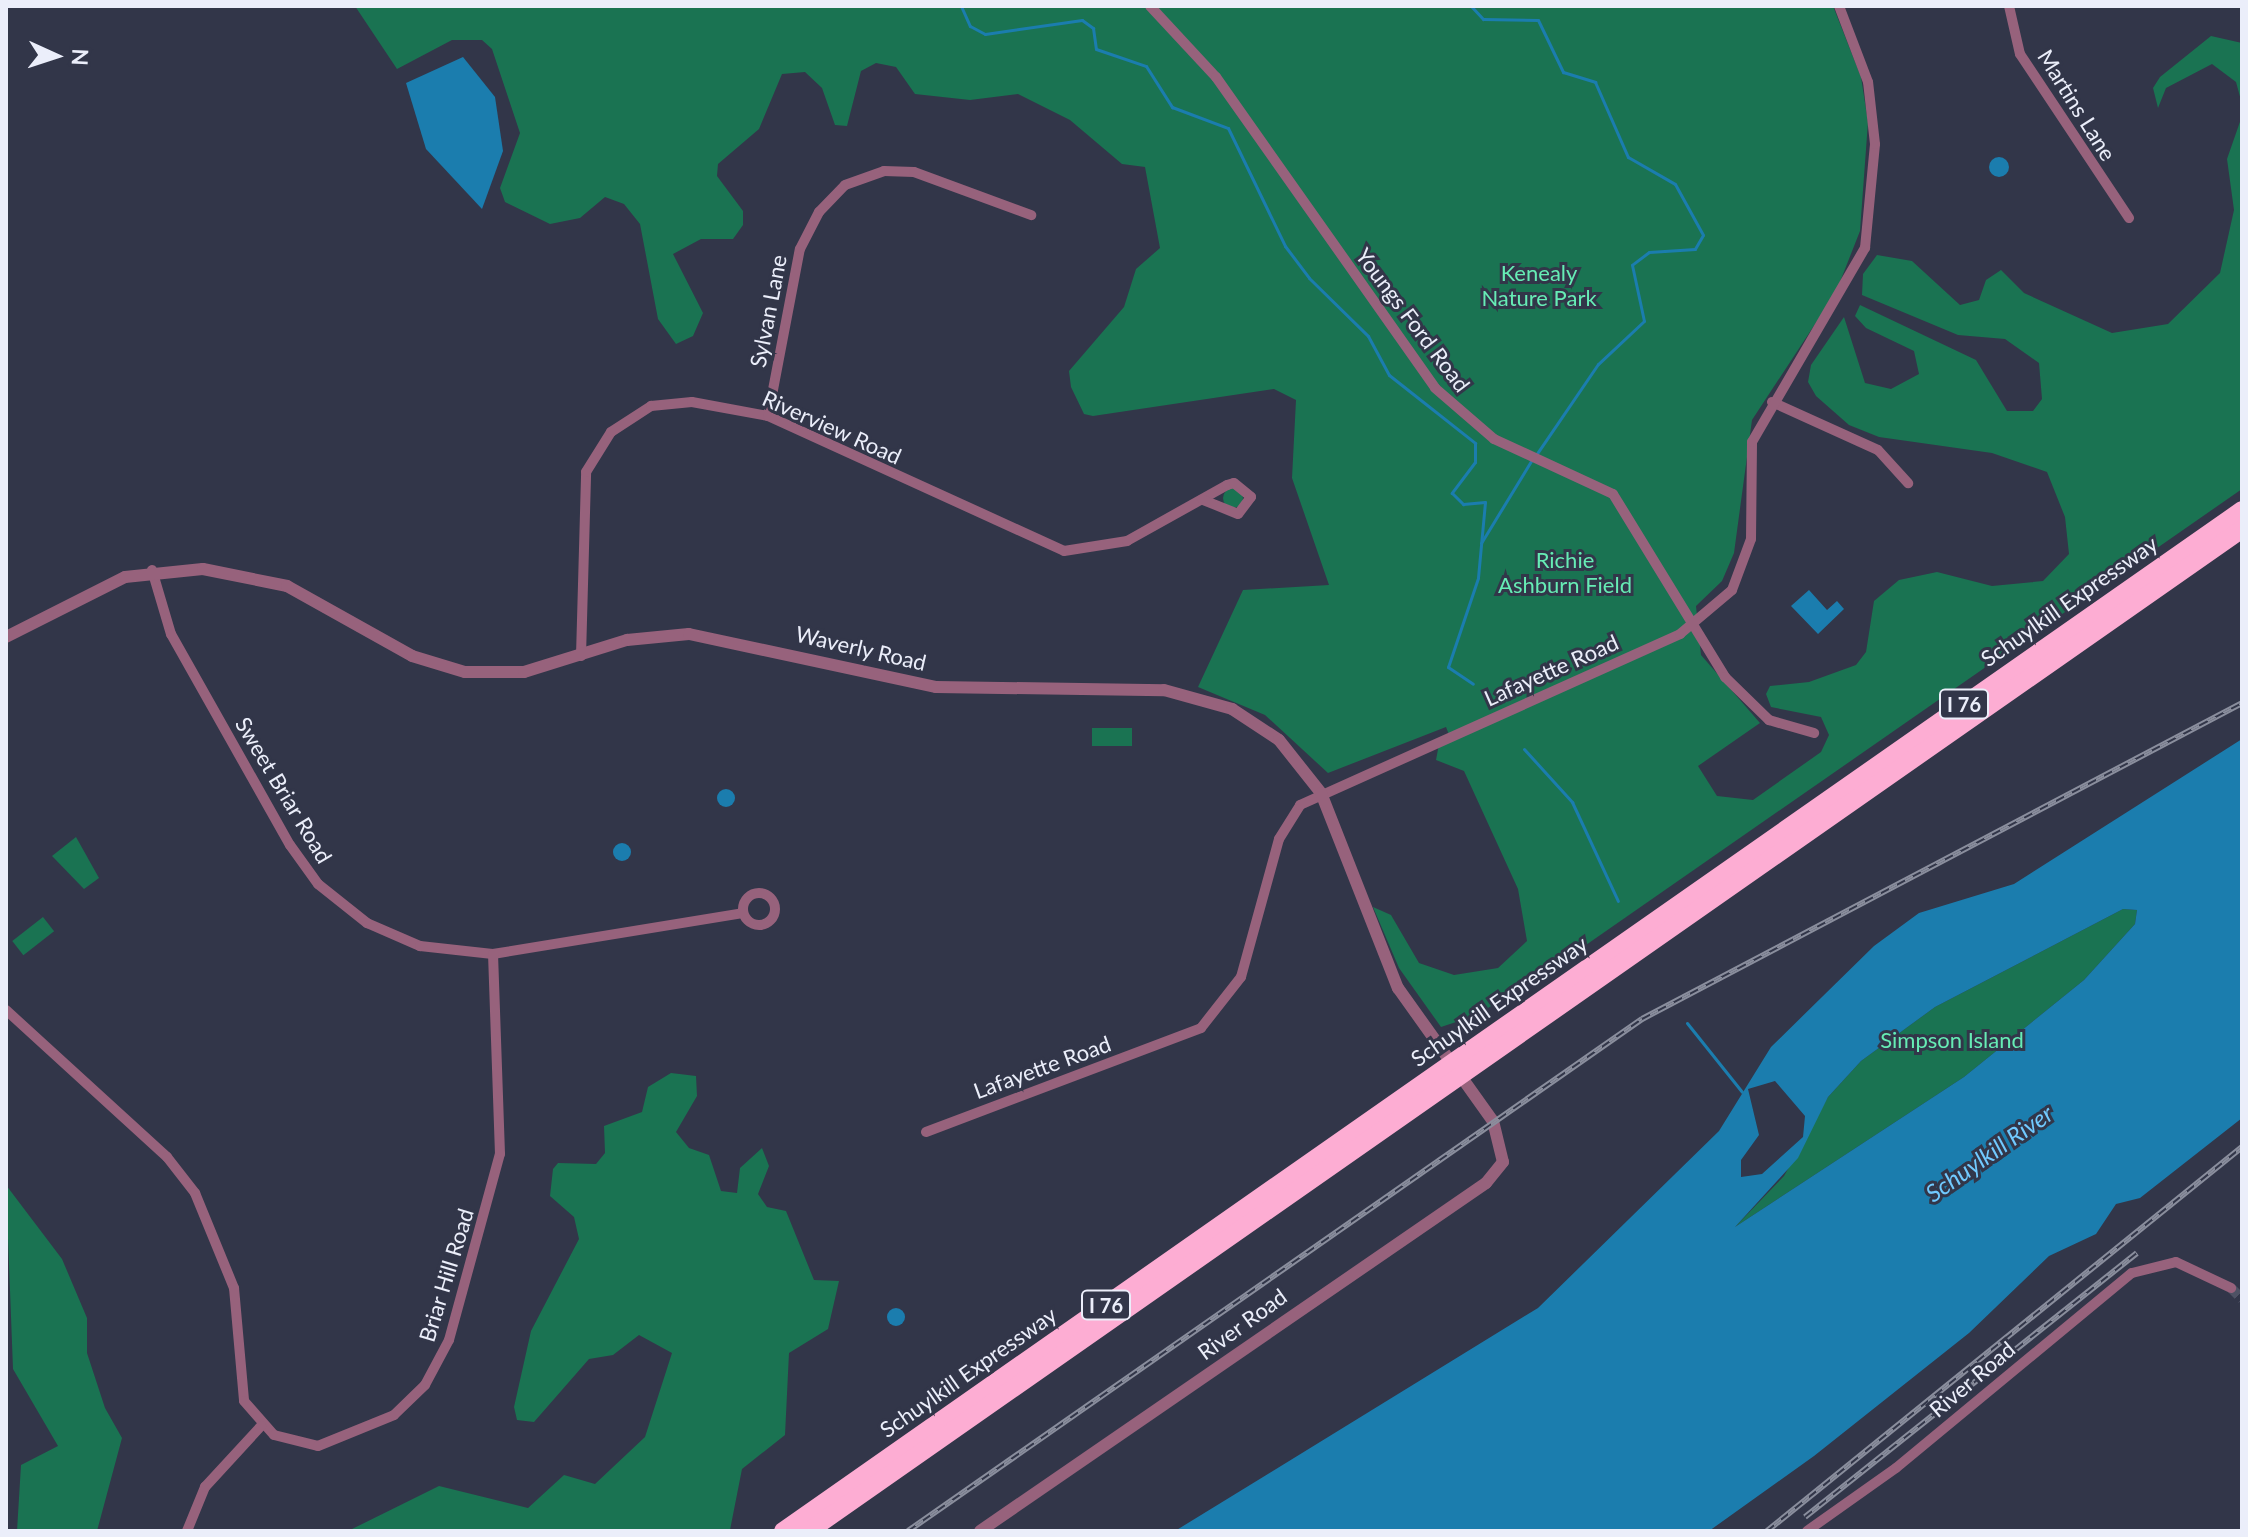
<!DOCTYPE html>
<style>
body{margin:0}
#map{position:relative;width:2248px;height:1537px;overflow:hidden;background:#323649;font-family:Lato,sans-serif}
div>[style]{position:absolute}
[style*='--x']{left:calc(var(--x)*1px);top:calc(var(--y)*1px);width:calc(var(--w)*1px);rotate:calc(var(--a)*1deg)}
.green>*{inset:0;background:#1a7352;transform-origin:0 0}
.round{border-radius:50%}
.water>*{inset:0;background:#1b7dae}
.stream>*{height:3px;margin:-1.5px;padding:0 1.5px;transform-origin:1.5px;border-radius:1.5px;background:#1b7dae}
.minor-tunnel>*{height:10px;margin-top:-5px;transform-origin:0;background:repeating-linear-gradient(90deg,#4e5264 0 10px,transparent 0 15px)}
.minor>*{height:10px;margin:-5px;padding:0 5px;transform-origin:5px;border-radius:5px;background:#97627c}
.minor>.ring{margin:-5px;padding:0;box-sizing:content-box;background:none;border:10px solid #97627c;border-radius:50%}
.tertiary>*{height:12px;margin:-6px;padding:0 6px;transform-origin:6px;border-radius:6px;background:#97627c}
.motorway>*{height:18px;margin:-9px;padding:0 9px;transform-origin:9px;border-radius:9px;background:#fdadd3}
.rail>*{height:6px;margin-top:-3px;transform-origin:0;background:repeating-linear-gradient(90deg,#323649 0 9px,#8a8e9d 0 18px);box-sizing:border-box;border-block:2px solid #8a8e9d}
span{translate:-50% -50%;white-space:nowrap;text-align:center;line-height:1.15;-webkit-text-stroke:6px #323649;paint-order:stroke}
.shield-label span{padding:2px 6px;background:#323649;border:2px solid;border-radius:6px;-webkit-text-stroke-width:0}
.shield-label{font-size:20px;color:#ebeefa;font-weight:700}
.street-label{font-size:22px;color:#ebeefa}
.park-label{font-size:22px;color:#66ecb5}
.water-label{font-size:24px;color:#71caff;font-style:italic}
.frame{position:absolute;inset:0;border:8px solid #ebeefa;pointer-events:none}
.north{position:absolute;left:16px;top:16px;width:80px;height:80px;-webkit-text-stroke:6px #323649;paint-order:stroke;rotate:93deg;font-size:22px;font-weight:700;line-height:32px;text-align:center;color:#ebeefa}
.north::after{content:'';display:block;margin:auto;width:28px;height:36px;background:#ebeefa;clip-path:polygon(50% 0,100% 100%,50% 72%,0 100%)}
</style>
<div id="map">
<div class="green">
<div style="clip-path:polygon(355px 6px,1833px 6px,1861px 77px,1868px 122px,1860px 231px,1836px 292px,1752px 420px,1734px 553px,1722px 581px,1696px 606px,1701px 655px,1760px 723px,1698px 766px,1717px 796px,1753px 800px,1821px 752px,1829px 735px,1821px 717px,1771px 707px,1766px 694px,1770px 686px,1809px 682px,1856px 665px,1866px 652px,1874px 601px,1899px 580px,1937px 572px,1992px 586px,2043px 581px,2069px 554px,2065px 517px,2047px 472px,1992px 453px,1879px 437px,1849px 425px,1816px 396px,1808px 382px,1811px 365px,1844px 317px,1865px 383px,1891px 389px,1919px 374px,1914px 351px,1866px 328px,1855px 316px,1860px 305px,1976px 360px,2007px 411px,2033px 411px,2042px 399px,2039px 363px,2005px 339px,1958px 335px,1862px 295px,1863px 274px,1877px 255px,1912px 261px,1960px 305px,1979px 300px,1986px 280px,2001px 270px,2024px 293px,2112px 333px,2168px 324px,2220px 273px,2234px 210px,2227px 159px,2242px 116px,2242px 489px,1573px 954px,1477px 1015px,1441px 1027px,1399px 968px,1373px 907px,1391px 915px,1419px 963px,1454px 975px,1498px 968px,1527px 941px,1518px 889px,1464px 771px,1436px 760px,1439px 744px,1451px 740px,1446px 727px,1328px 773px,1265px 715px,1198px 687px,1243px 590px,1329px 585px,1292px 478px,1296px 400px,1274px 389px,1093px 416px,1084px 414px,1071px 387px,1069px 371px,1124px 307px,1136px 269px,1160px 248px,1145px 167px,1122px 164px,1070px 120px,1018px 94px,970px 100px,915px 94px,896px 67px,876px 63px,861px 71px,847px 126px,835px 125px,822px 88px,805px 72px,782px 74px,759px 129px,718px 164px,717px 176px,743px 211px,743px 225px,733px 239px,701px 239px,673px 254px,703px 313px,693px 336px,676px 344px,658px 319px,640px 224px,624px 204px,605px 197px,580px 218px,550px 224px,505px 202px,500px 188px,520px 133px,492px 49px,482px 40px,452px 40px,397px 69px)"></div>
<div style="clip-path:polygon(2211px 36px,2242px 43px,2242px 104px,2236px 82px,2212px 64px,2166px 88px,2158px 108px,2153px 88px,2160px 77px)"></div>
<div class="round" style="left:1223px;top:488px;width:20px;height:20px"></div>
<div style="left:1092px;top:728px;width:40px;height:18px"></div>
<div style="clip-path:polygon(76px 837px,99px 878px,84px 889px,52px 856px)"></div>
<div style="clip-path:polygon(2123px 909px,2137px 910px,2135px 924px,2084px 980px,1964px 1077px,1735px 1227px,1784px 1176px,1828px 1097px,1861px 1061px,1935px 1007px)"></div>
<div style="left:43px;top:917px;width:18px;height:39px;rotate:52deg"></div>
<div style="clip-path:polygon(671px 1073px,696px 1076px,697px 1096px,676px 1132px,689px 1148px,709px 1155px,721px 1191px,737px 1193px,740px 1168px,762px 1148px,769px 1166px,758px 1194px,767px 1207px,786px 1211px,814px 1280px,839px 1281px,828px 1329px,789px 1353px,785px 1435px,742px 1469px,730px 1530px,348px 1531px,439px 1486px,528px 1508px,564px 1475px,595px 1484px,645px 1437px,672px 1353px,639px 1335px,613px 1355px,589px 1359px,534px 1422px,517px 1420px,514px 1407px,531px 1331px,579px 1239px,574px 1217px,550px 1196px,553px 1169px,558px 1163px,596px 1164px,605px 1153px,604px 1126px,642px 1112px,648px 1087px)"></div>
<div style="clip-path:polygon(6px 1185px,62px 1259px,87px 1318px,87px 1353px,105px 1408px,122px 1438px,97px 1531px,17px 1531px,21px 1465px,58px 1446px,13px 1369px)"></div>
</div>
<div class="water">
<div style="clip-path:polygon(463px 57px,495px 97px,503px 151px,482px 209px,426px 149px,406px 83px)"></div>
<div class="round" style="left:1989px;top:157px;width:20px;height:20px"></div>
<div style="clip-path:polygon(1809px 590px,1827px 610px,1837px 601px,1844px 609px,1818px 634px,1791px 606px)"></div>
<div style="clip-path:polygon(evenodd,2242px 739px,2242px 1118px,2140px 1198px,2116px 1204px,2096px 1234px,2049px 1256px,1969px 1333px,1814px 1456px,1709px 1531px,1175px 1531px,1538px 1308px,1719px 1131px,1771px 1047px,1874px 946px,1919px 913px,2014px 884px,2242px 739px,2123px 909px,2137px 910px,2135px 924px,2084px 980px,1964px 1077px,1735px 1227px,1798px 1158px,1828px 1097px,1861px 1061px,1935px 1007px,2123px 909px,2242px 739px,1775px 1081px,1805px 1116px,1803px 1137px,1762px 1174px,1741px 1177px,1741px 1160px,1759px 1135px,1748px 1089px,1775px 1081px)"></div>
<div class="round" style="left:717px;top:789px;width:18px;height:18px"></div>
<div class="round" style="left:613px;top:843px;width:18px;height:18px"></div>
<div class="round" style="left:887px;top:1308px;width:18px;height:18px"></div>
</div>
<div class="stream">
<div style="--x:961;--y:6;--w:22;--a:66"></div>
<div style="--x:970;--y:26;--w:17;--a:28"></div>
<div style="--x:985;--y:34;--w:98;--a:-8.2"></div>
<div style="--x:1082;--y:20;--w:14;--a:36"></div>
<div style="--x:1093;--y:28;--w:21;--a:82"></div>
<div style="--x:1096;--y:49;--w:53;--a:18.8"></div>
<div style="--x:1146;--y:66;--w:49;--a:57.6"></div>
<div style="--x:1172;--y:107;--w:60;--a:20.6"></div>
<div style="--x:1228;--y:128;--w:131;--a:64.2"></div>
<div style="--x:1285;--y:246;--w:40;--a:53"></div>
<div style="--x:1309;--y:278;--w:83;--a:44.5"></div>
<div style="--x:1368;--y:336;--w:44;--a:61.7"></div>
<div style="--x:1389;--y:375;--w:110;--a:38.3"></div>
<div style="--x:1475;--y:443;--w:19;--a:90"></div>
<div style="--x:1475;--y:462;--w:39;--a:127"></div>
<div style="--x:1452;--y:493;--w:16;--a:45"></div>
<div style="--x:1463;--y:504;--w:22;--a:-5"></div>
<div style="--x:1485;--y:502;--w:76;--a:95.3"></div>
<div style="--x:1478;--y:578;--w:94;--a:108.6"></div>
<div style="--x:1448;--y:667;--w:30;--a:34"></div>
<div style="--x:1471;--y:6;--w:18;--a:47"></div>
<div style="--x:1483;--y:19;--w:55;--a:1"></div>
<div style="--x:1538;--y:20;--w:58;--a:64.3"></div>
<div style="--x:1563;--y:72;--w:34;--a:17"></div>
<div style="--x:1595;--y:82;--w:82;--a:66.3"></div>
<div style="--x:1628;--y:157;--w:54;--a:29.9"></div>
<div style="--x:1675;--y:184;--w:58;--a:61.2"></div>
<div style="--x:1703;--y:235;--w:16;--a:120"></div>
<div style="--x:1695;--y:249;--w:46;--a:176.3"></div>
<div style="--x:1649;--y:252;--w:21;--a:143"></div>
<div style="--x:1632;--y:265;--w:57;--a:77.9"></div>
<div style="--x:1644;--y:321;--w:63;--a:136.9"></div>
<div style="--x:1598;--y:364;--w:110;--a:124.3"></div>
<div style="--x:1481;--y:543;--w:96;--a:-58.6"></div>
<div style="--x:1524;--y:749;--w:72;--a:47.8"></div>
<div style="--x:1572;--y:802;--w:109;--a:65.1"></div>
<div style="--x:1687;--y:1023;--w:88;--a:51.4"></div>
<div style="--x:6;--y:1476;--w:37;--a:90"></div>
</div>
<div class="minor-tunnel">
<div style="--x:2231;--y:1288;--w:16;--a:45"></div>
</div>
<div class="minor">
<div style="--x:1150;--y:6;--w:97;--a:47.1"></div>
<div style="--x:1216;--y:77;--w:380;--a:54.8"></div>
<div style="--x:1435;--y:388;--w:78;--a:40.8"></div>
<div style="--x:1494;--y:439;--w:131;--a:24.8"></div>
<div style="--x:1613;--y:494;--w:215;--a:58.5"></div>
<div style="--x:1725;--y:677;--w:62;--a:44.3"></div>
<div style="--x:1769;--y:720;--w:47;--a:16.1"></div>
<div style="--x:2009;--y:6;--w:49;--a:77.1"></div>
<div style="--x:2020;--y:54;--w:197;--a:56.4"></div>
<div style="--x:1772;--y:402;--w:116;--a:24.4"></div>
<div style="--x:1878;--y:450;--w:45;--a:47.7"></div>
<div style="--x:768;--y:416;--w:170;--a:-79.2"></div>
<div style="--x:800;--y:249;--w:42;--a:-62.8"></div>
<div style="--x:819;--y:212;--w:37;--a:-46"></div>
<div style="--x:845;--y:185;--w:41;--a:-19.7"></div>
<div style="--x:884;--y:171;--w:30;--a:2"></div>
<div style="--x:914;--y:172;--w:125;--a:20.2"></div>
<div style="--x:152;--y:570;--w:67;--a:73.5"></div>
<div style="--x:171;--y:634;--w:242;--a:60.6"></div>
<div style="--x:290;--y:845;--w:48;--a:54.3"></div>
<div style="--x:318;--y:884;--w:63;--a:38.5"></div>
<div style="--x:367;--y:923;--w:58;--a:23.5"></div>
<div style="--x:420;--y:946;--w:73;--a:6.3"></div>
<div style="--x:493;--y:954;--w:253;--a:-9.3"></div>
<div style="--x:581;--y:656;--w:184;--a:-88.4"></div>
<div style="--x:586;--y:472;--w:47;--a:-58"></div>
<div style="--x:611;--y:432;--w:48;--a:-33"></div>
<div style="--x:651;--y:406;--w:41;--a:-5.6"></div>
<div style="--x:692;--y:402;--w:77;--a:10.4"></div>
<div style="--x:768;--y:416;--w:325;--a:24.5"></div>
<div style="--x:1064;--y:551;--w:64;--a:-9"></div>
<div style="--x:1127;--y:541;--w:115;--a:-29.2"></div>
<div style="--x:1227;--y:485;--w:7;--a:-16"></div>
<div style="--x:1234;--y:483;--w:22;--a:39"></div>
<div style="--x:1251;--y:497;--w:21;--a:127"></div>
<div style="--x:1238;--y:514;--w:38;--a:-158"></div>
<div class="ring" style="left:743px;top:893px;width:22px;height:22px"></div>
<div style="--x:6;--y:1010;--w:218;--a:42.4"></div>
<div style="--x:167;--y:1157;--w:46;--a:52.1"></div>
<div style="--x:195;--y:1193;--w:103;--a:67.7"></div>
<div style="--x:234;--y:1288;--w:113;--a:84.9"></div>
<div style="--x:244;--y:1401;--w:45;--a:48.6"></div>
<div style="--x:274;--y:1435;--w:45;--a:14"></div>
<div style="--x:318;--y:1446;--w:82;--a:-22.2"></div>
<div style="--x:394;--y:1415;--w:43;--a:-44.1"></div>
<div style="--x:425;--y:1385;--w:51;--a:-61.9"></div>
<div style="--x:449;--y:1340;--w:193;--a:-74.7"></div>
<div style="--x:500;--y:1154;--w:200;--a:-92"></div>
<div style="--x:926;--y:1132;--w:294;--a:-20.7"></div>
<div style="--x:1201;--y:1028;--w:65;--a:-51.9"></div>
<div style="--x:1241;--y:977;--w:143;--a:-74.6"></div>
<div style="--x:1279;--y:839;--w:40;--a:-58"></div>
<div style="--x:1300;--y:805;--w:417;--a:-24.2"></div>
<div style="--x:1680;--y:634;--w:68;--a:-40.2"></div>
<div style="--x:1732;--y:590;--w:54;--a:-69.6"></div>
<div style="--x:1751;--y:539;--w:97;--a:-89.4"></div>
<div style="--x:1752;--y:442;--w:225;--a:-59.8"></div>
<div style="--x:1865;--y:248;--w:104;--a:-84.5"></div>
<div style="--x:1875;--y:144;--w:62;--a:-96.4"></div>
<div style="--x:1868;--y:82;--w:81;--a:-110.9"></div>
<div style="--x:187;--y:1531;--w:48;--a:-67.8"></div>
<div style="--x:205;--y:1487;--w:83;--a:-47.4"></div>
<div style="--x:1807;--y:1531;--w:109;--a:-35.3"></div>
<div style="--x:1896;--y:1468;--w:306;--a:-39.6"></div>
<div style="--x:2132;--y:1273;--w:45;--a:-14"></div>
<div style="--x:2176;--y:1262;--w:61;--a:25.3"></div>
</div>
<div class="tertiary">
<div style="--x:6;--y:637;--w:133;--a:-26.8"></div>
<div style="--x:125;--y:577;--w:78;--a:-5.9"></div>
<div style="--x:203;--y:569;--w:86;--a:11.4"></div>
<div style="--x:287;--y:586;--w:143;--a:29.2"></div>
<div style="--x:412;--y:656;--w:55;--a:16.8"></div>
<div style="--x:465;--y:672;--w:59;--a:0"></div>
<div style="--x:524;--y:672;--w:108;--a:-17.3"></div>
<div style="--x:627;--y:640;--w:62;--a:-5.5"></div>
<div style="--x:689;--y:634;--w:253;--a:12.1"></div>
<div style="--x:936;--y:687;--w:228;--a:0.8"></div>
<div style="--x:1164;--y:690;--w:71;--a:15.6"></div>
<div style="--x:1232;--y:709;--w:56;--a:33.4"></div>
<div style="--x:1279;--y:740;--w:68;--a:51.6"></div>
<div style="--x:1321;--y:793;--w:210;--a:68.5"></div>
<div style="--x:1398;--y:988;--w:163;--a:54.5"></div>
<div style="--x:1493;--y:1121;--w:42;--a:76.3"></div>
<div style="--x:1503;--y:1162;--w:27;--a:129"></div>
<div style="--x:1486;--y:1183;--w:614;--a:145.48"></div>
</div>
<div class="motorway">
<div style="--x:783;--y:1531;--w:1781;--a:-34.98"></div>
<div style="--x:809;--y:1531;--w:1749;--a:-34.96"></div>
</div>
<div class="rail">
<div style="--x:1805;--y:1517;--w:424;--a:-38.5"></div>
<div style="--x:908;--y:1531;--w:895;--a:-34.9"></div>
<div style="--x:1642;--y:1019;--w:678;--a:-27.77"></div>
<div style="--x:1767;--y:1531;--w:611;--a:-38.95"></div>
</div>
<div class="shield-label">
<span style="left:1964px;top:704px">I 76</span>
<span style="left:1106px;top:1305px">I 76</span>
</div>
<div class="street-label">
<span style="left:2077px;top:105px;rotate:58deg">Martins Lane</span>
<span style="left:768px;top:311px;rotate:-79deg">Sylvan Lane</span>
<span style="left:1413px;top:320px;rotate:53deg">Youngs Ford Road</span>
<span style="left:832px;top:427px;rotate:24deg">Riverview Road</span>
<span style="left:2069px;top:601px;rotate:-35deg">Schuylkill Expressway</span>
<span style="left:861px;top:648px;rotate:13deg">Waverly Road</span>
<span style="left:1551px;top:670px;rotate:-24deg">Lafayette Road</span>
<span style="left:284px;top:790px;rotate:59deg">Sweet Briar Road</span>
<span style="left:1499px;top:1001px;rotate:-35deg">Schuylkill Expressway</span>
<span style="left:1042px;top:1067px;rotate:-20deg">Lafayette Road</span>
<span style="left:446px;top:1275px;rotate:-73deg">Briar Hill Road</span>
<span style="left:1242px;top:1324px;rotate:-36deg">River Road</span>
<span style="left:968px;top:1372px;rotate:-35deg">Schuylkill Expressway</span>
<span style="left:1972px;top:1379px;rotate:-40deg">River Road</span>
</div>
<div class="park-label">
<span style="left:1539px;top:285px">Kenealy<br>Nature Park</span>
<span style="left:1565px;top:572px">Richie<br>Ashburn Field</span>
<span style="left:1952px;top:1040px">Simpson Island</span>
</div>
<div class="water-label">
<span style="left:1989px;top:1153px;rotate:-35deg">Schuylkill River</span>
</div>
<div class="frame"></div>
<div class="north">N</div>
</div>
